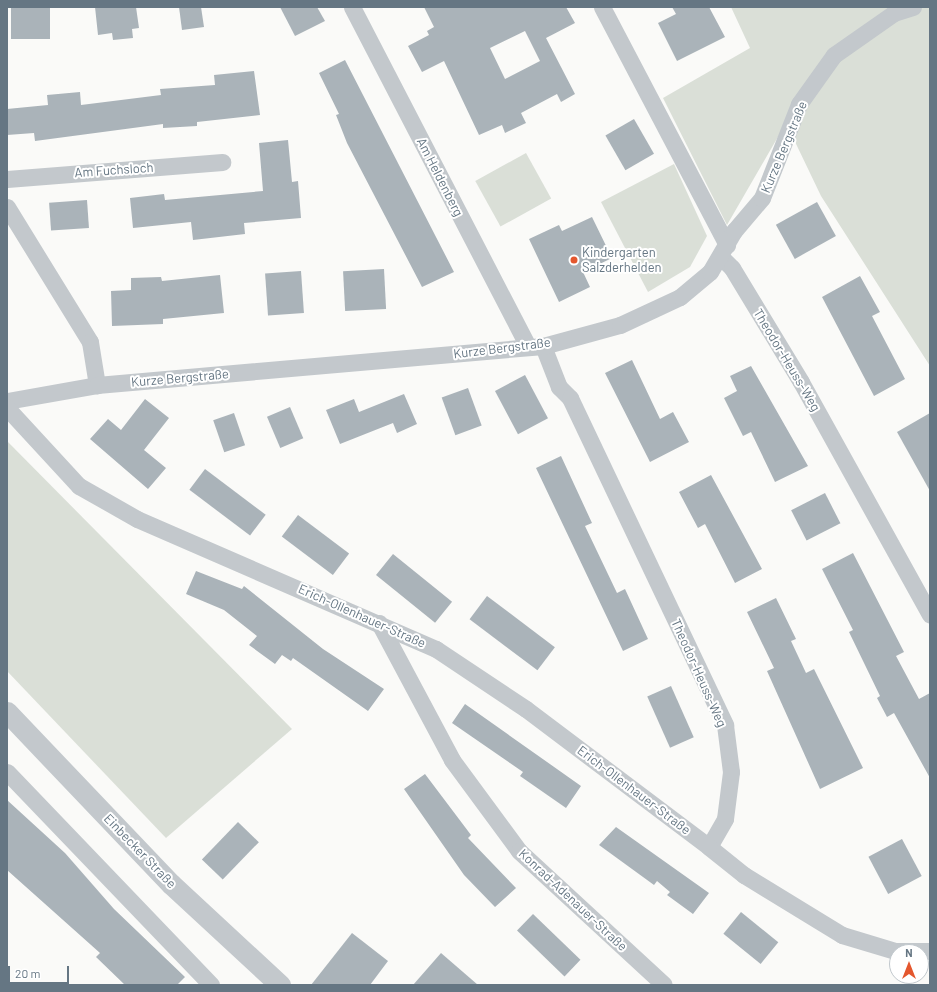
<!DOCTYPE html>
<meta charset="utf-8">
<style>
body{margin:0}
#map{position:relative;width:937px;height:992px;overflow:hidden;background:#fafaf8;font-family:Barlow,sans-serif}
div>[style]{position:absolute}
[style*='--x']{left:calc(var(--x)*1px);top:calc(var(--y)*1px);width:calc(var(--w)*1px);rotate:calc(var(--a)*1deg)}
.green>*{inset:0;background:#dadfd7;transform-origin:0 0}
.building>*{inset:0;background:#aab3b9;transform-origin:0 0}
.minor>*{height:17px;margin:-8.5px;padding:0 8.5px;transform-origin:8.5px;border-radius:8.5px;background:#c3c8cc}
.tertiary>*{height:21px;margin:-10.5px;padding:0 10.5px;transform-origin:10.5px;border-radius:10.5px;background:#c3c8cc}
.dots>*{width:11px;height:11px;translate:-50% -50%;box-sizing:border-box;border:2px solid #fff;border-radius:50%}
span{translate:-50% -50%;white-space:nowrap;text-align:center;line-height:1.15;-webkit-text-stroke:4px #fff;paint-order:stroke}
.street-label{font-size:13px;color:#657683}
.poi-label{font-size:13px;color:#657683}
.left{translate:0 -50%;text-align:left}
.frame{position:absolute;inset:0;border:8px solid #657683;pointer-events:none}
.north{position:absolute;left:889px;top:944px;width:40px;height:40px;box-sizing:border-box;background:#fff;border:1px solid #c1c8cd;border-radius:50%;rotate:0deg;font-size:11px;font-weight:700;line-height:16px;text-align:center;color:#657683}
.north::after{content:'';display:block;margin:auto;width:14px;height:18px;background:#e4572e;clip-path:polygon(50% 0,100% 100%,50% 72%,0 100%)}
.scale{position:absolute;left:8px;top:966px;width:61px;height:18px;box-sizing:border-box;border:2px solid #657683;border-top:0;padding-left:5px;font-size:12px;line-height:14px;white-space:nowrap;color:#657683;-webkit-text-stroke:3px #fff;paint-order:stroke}
</style>
<div id="map">
<div class="green">
<div style="clip-path:polygon(731px 7px,930px 7px,930px 366px,821px 196px,786px 123px,727px 225px,663px 98px,750px 48px)"></div>
<div style="left:526px;top:153px;width:52px;height:58px;rotate:61deg"></div>
<div style="clip-path:polygon(674px 164px,707px 236px,690px 267px,648px 292px,601px 202px)"></div>
<div style="clip-path:polygon(7px 441px,292px 729px,166px 838px,7px 671px)"></div>
</div>
<div class="building">
<div style="left:11px;top:7px;width:39px;height:32px"></div>
<div style="clip-path:polygon(95px 7px,136px 7px,139px 28px,132px 29px,133px 38px,113px 40px,112px 33px,98px 35px)"></div>
<div style="clip-path:polygon(179px 7px,201px 7px,204px 27px,182px 30px)"></div>
<div style="clip-path:polygon(280px 7px,317px 7px,325px 21px,295px 36px)"></div>
<div style="clip-path:polygon(evenodd,424px 7px,566px 7px,575px 23px,546px 38px,575px 94px,561px 102px,557px 94px,521px 113px,526px 123px,505px 133px,502px 125px,479px 135px,444px 61px,422px 72px,408px 46px,429px 35px,427px 31px,434px 27px,424px 7px,525px 31px,540px 61px,505px 79px,490px 48px,525px 31px)"></div>
<div style="clip-path:polygon(672px 7px,709px 7px,725px 37px,677px 61px,658px 23px,676px 14px)"></div>
<div style="clip-path:polygon(345px 60px,454px 272px,422px 287px,347px 143px,336px 115px,339px 114px,319px 73px)"></div>
<div style="clip-path:polygon(254px 71px,260px 115px,197px 122px,197px 126px,163px 128px,163px 124px,35px 141px,34px 133px,7px 135px,7px 109px,48px 105px,47px 95px,80px 92px,81px 105px,161px 95px,160px 89px,215px 85px,214px 75px)"></div>
<div style="left:634px;top:119px;width:40px;height:33px;rotate:60deg"></div>
<div style="clip-path:polygon(288px 140px,292px 182px,298px 181px,301px 218px,244px 223px,245px 234px,193px 240px,191px 222px,133px 228px,130px 198px,164px 194px,165px 200px,263px 191px,259px 143px)"></div>
<div style="left:87px;top:200px;width:28px;height:38px;rotate:86deg"></div>
<div style="left:817px;top:202px;width:39px;height:47px;rotate:61deg"></div>
<div style="clip-path:polygon(592px 217px,612px 258px,583px 272px,590px 287px,559px 302px,529px 239px,559px 225px,562px 231px)"></div>
<div style="left:384px;top:269px;width:40px;height:41px;rotate:87deg"></div>
<div style="left:301px;top:271px;width:42px;height:36px;rotate:86deg"></div>
<div style="clip-path:polygon(220px 275px,224px 313px,163px 319px,163px 324px,112px 326px,111px 291px,131px 290px,131px 278px,161px 277px,162px 281px)"></div>
<div style="clip-path:polygon(860px 276px,880px 312px,872px 316px,905px 379px,874px 396px,822px 297px)"></div>
<div style="clip-path:polygon(632px 360px,660px 419px,673px 412px,689px 442px,650px 462px,605px 373px)"></div>
<div style="clip-path:polygon(751px 366px,808px 466px,775px 482px,751px 432px,743px 436px,724px 398px,737px 391px,730px 376px)"></div>
<div style="left:525px;top:375px;width:49px;height:34px;rotate:62deg"></div>
<div style="left:468px;top:388px;width:40px;height:28px;rotate:70deg"></div>
<div style="clip-path:polygon(404px 394px,417px 424px,397px 433px,393px 423px,340px 444px,326px 410px,354px 399px,359px 412px)"></div>
<div style="clip-path:polygon(145px 399px,169px 418px,144px 450px,166px 468px,148px 489px,90px 439px,108px 419px,121px 430px)"></div>
<div style="left:290px;top:407px;width:34px;height:25px;rotate:67deg"></div>
<div style="left:234px;top:413px;width:34px;height:22px;rotate:71deg"></div>
<div style="clip-path:polygon(930px 413px,930px 491px,897px 432px)"></div>
<div style="clip-path:polygon(561px 456px,592px 523px,585px 526px,617px 593px,625px 589px,648px 639px,623px 651px,536px 468px)"></div>
<div style="left:205px;top:469px;width:76px;height:26px;rotate:37deg"></div>
<div style="clip-path:polygon(711px 475px,762px 569px,735px 583px,705px 524px,698px 528px,679px 492px)"></div>
<div style="left:825px;top:493px;width:34px;height:38px;rotate:63deg"></div>
<div style="left:298px;top:515px;width:64px;height:27px;rotate:37deg"></div>
<div style="clip-path:polygon(853px 553px,904px 652px,896px 656px,919px 699px,930px 693px,930px 778px,894px 713px,887px 717px,877px 698px,880px 696px,849px 632px,853px 630px,822px 569px)"></div>
<div style="left:393px;top:554px;width:76px;height:27px;rotate:39deg"></div>
<div style="clip-path:polygon(196px 571px,242px 589px,244px 586px,323px 649px,384px 689px,368px 711px,293px 658px,291px 661px,282px 655px,275px 664px,249px 645px,257px 636px,224px 610px,186px 594px)"></div>
<div style="left:487px;top:596px;width:85px;height:29px;rotate:37deg"></div>
<div style="clip-path:polygon(776px 598px,796px 639px,791px 641px,806px 673px,814px 669px,863px 768px,820px 789px,767px 671px,774px 668px,747px 612px)"></div>
<div style="left:671px;top:686px;width:56px;height:26px;rotate:66deg"></div>
<div style="clip-path:polygon(465px 704px,581px 786px,566px 808px,520px 776px,523px 772px,452px 723px)"></div>
<div style="clip-path:polygon(425px 774px,471px 835px,468px 838px,516px 888px,495px 907px,464px 875px,404px 789px)"></div>
<div style="clip-path:polygon(7px 800px,65px 853px,114px 909px,185px 977px,177px 985px,125px 985px,96px 957px,100px 953px,7px 870px)"></div>
<div style="left:238px;top:822px;width:29px;height:52px;rotate:44deg"></div>
<div style="clip-path:polygon(616px 827px,709px 893px,693px 914px,667px 895px,670px 892px,657px 881px,654px 885px,599px 845px)"></div>
<div style="left:902px;top:839px;width:42px;height:38px;rotate:62deg"></div>
<div style="left:741px;top:912px;width:48px;height:28px;rotate:39deg"></div>
<div style="left:533px;top:914px;width:66px;height:23px;rotate:44deg"></div>
<div style="clip-path:polygon(352px 933px,388px 961px,370px 985px,311px 985px)"></div>
<div style="clip-path:polygon(441px 953px,478px 985px,413px 985px)"></div>
</div>
<div class="minor">
<div style="--x:352;--y:7;--w:383;--a:62.6"></div>
<div style="--x:602;--y:7;--w:269;--a:62.3"></div>
<div style="--x:7;--y:179;--w:216;--a:-4.5"></div>
<div style="--x:7;--y:207;--w:158;--a:58.4"></div>
<div style="--x:90;--y:342;--w:44;--a:80.8"></div>
<div style="--x:720;--y:256;--w:17;--a:45"></div>
<div style="--x:732;--y:268;--w:133;--a:58.8"></div>
<div style="--x:801;--y:382;--w:266;--a:61"></div>
<div style="--x:543;--y:346;--w:44;--a:68.7"></div>
<div style="--x:559;--y:387;--w:16;--a:45"></div>
<div style="--x:570;--y:398;--w:362;--a:64.6"></div>
<div style="--x:725;--y:725;--w:47;--a:82.7"></div>
<div style="--x:731;--y:772;--w:47;--a:97.3"></div>
<div style="--x:725;--y:819;--w:32;--a:120"></div>
<div style="--x:709;--y:847;--w:45;--a:38.7"></div>
<div style="--x:744;--y:875;--w:115;--a:31.5"></div>
<div style="--x:842;--y:935;--w:55;--a:16.8"></div>
<div style="--x:895;--y:951;--w:35;--a:0"></div>
<div style="--x:7;--y:401;--w:91;--a:-10.1"></div>
<div style="--x:97;--y:385;--w:448;--a:-5"></div>
<div style="--x:543;--y:346;--w:80;--a:-15.3"></div>
<div style="--x:620;--y:325;--w:66;--a:-25"></div>
<div style="--x:680;--y:297;--w:39;--a:-40"></div>
<div style="--x:710;--y:272;--w:48;--a:-59.7"></div>
<div style="--x:734;--y:231;--w:43;--a:-49.7"></div>
<div style="--x:762;--y:198;--w:101;--a:-68.5"></div>
<div style="--x:799;--y:104;--w:60;--a:-54.5"></div>
<div style="--x:834;--y:55;--w:73;--a:-35"></div>
<div style="--x:894;--y:13;--w:20;--a:-18"></div>
<div style="--x:7;--y:408;--w:106;--a:47.3"></div>
<div style="--x:79;--y:486;--w:67;--a:29.6"></div>
<div style="--x:137;--y:519;--w:326;--a:23.5"></div>
<div style="--x:436;--y:649;--w:108;--a:33.7"></div>
<div style="--x:526;--y:709;--w:229;--a:37"></div>
<div style="--x:379;--y:623;--w:155;--a:61.9"></div>
<div style="--x:452;--y:760;--w:113;--a:53.6"></div>
<div style="--x:519;--y:851;--w:197;--a:42.7"></div>
<div style="--x:7;--y:772;--w:295;--a:46.2"></div>
</div>
<div class="tertiary">
<div style="--x:7;--y:712;--w:238;--a:46.4"></div>
<div style="--x:171;--y:884;--w:149;--a:42.8"></div>
</div>
<div class="dots">
<div style="left:574px;top:260px;background:#e4572e"></div>
</div>
<div class="street-label">
<span style="left:784px;top:147px;rotate:-67deg">Kurze Bergstraße</span>
<span style="left:114px;top:170px;rotate:-4deg">Am Fuchsloch</span>
<span style="left:440px;top:177px;rotate:63deg">Am Heldenberg</span>
<span style="left:502px;top:348px;rotate:-7deg">Kurze Bergstraße</span>
<span style="left:787px;top:360px;rotate:59deg">Theodor-Heuss-Weg</span>
<span style="left:180px;top:378px;rotate:-5deg">Kurze Bergstraße</span>
<span style="left:362px;top:616px;rotate:24deg">Erich-Ollenhauer-Straße</span>
<span style="left:699px;top:673px;rotate:66deg">Theodor-Heuss-Weg</span>
<span style="left:634px;top:790px;rotate:37deg">Erich-Ollenhauer-Straße</span>
<span style="left:140px;top:851px;rotate:46deg">Einbecker Straße</span>
<span style="left:573px;top:900px;rotate:43deg">Konrad-Adenauer-Straße</span>
</div>
<div class="poi-label">
<span class="left" style="left:582px;top:260px">Kindergarten<br>Salzderhelden</span>
</div>
<div class="frame"></div>
<div class="north">N</div>
<div class="scale">20 m</div>
</div>
